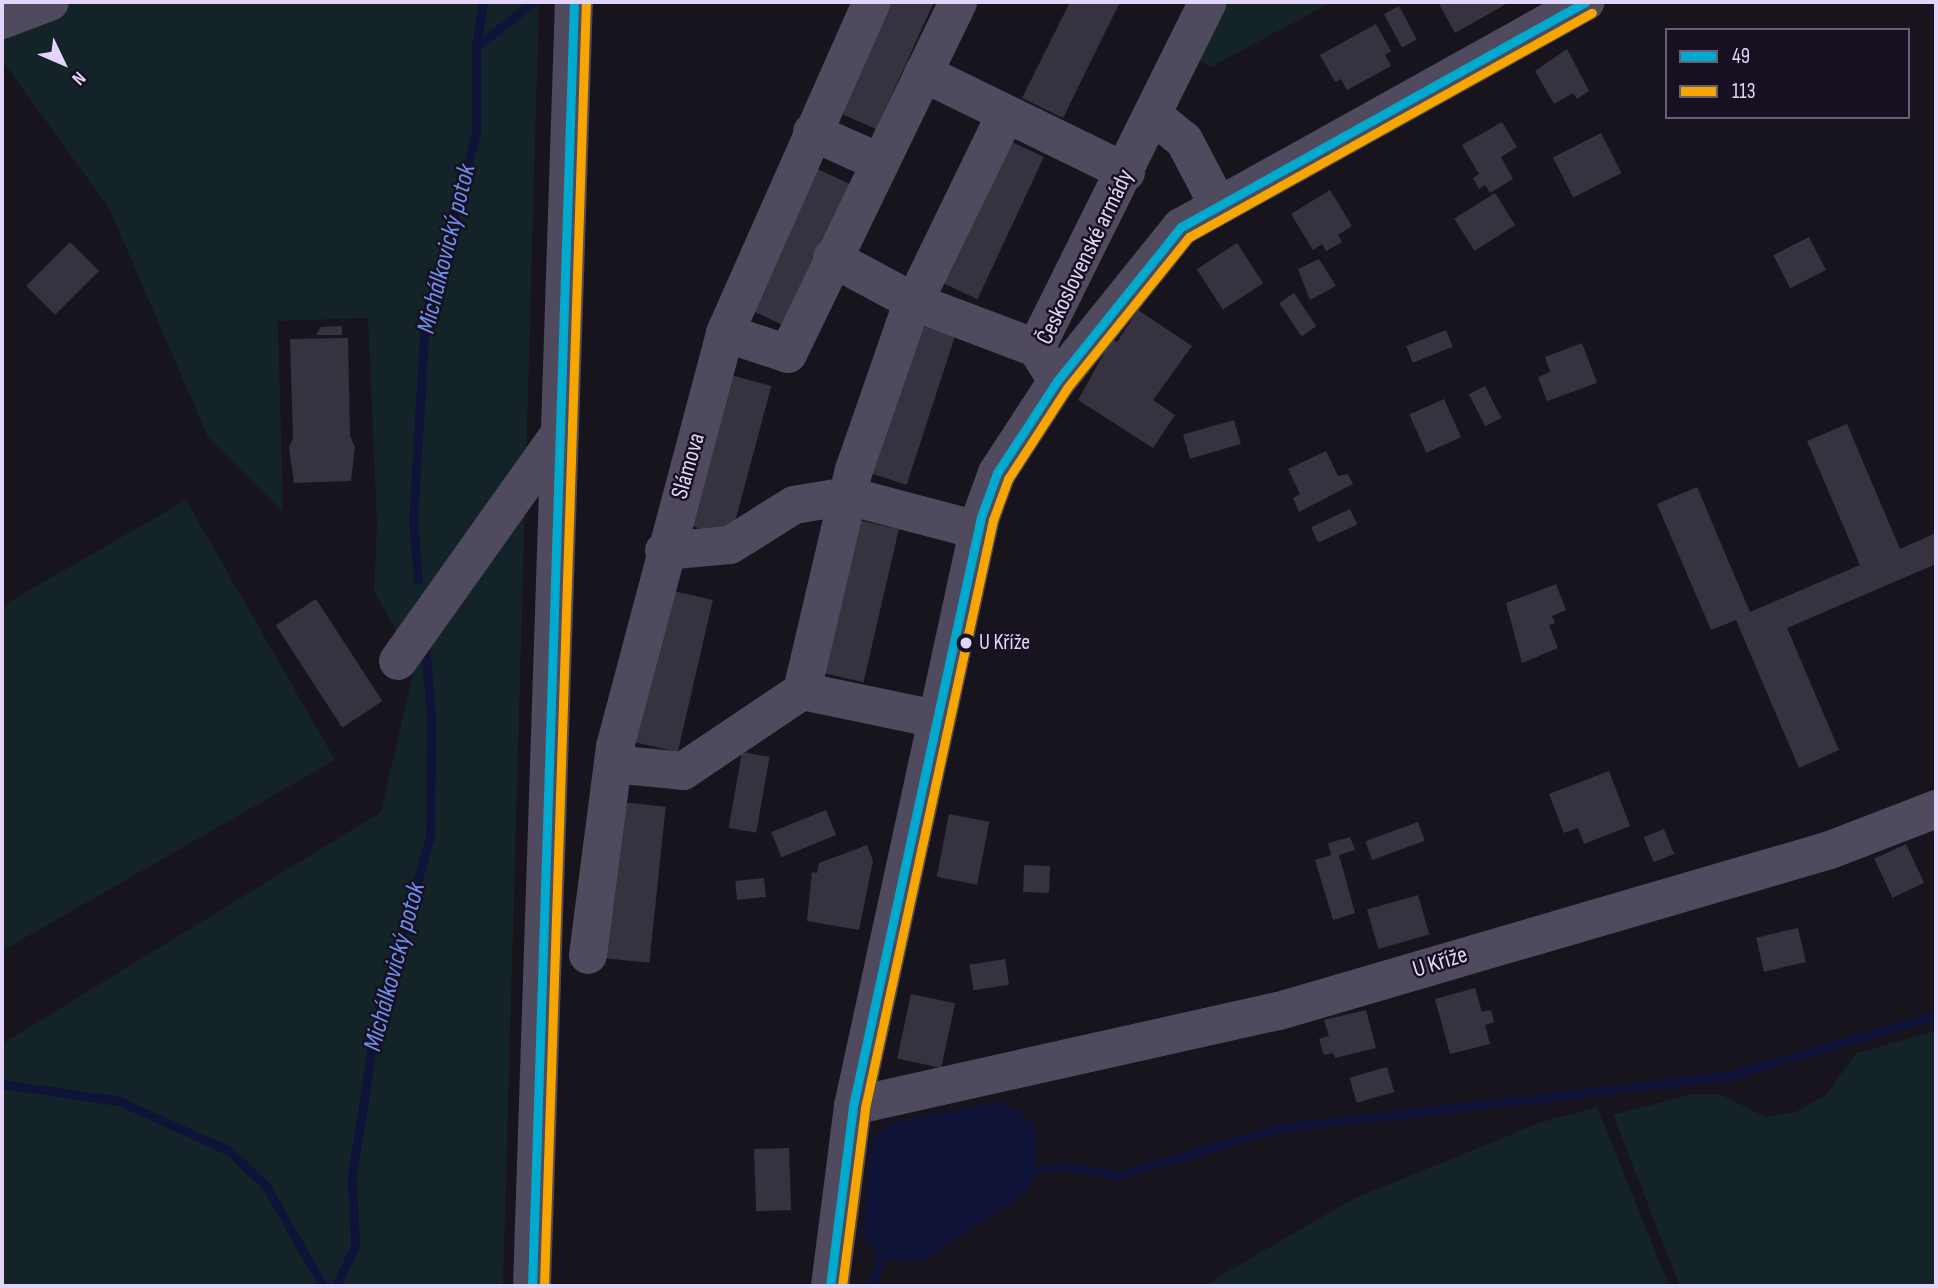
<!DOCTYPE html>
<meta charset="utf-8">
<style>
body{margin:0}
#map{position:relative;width:1938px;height:1288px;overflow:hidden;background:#18141d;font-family:"Sofia Sans Condensed",sans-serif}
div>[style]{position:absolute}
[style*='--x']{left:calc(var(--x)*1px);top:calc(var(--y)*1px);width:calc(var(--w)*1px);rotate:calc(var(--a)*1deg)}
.green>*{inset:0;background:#142328}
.water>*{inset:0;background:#101338}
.stream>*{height:9px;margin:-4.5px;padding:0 4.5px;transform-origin:4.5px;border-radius:4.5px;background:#101338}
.building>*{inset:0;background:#37323f;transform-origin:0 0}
.minor>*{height:38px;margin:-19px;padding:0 19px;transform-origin:19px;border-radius:19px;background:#4f4a5d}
.bus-1>*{height:9px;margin:-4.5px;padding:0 4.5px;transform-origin:4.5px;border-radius:4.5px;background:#00a9ce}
.bus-2>*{height:9px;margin:-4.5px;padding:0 4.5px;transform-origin:4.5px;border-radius:4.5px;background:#f7a600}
.dots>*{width:19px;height:19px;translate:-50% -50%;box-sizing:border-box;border:4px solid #171021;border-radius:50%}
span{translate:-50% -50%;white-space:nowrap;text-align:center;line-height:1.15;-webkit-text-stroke:5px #171021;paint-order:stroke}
.bus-label{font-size:22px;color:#e3d4fa}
.left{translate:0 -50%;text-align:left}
.street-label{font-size:24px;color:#e3d4fa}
.water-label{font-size:26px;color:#6d90ef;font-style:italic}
.frame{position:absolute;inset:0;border:4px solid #e3d4fa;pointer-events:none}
.legend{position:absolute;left:1665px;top:28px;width:245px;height:91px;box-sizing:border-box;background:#171021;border:2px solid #695e78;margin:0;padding:9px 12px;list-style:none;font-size:21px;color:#e3d4fa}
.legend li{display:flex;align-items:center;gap:14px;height:35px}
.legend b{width:35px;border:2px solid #695e78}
.north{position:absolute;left:28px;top:28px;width:70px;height:70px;-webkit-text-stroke:5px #171021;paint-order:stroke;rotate:134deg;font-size:19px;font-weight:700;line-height:28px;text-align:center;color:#e3d4fa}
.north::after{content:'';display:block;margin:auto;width:24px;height:32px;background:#e3d4fa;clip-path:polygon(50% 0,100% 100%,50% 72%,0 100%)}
</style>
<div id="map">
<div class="green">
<div style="clip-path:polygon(2px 2px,539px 2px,503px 1286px,2px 1286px,2px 1044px,381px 812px,415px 665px,374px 591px,377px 523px,368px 318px,278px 321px,283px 512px,208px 437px,109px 208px,2px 60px)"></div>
<div style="clip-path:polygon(1221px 2px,1332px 2px,1211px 67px,1194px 59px)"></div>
<div style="clip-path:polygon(186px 500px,335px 760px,2px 951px,2px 606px)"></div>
<div style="clip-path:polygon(1936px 1031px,1936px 1286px,1680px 1286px,1613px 1115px,1692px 1094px,1719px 1094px,1765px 1117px,1796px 1112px,1827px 1094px,1856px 1053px)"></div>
<div style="clip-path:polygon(1597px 1107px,1669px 1286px,1203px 1286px,1353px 1199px,1542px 1122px)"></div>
</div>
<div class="water">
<div style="clip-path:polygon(997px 1102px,1020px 1111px,1035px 1126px,1037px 1168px,1028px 1192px,923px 1261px,896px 1262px,877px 1255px,863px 1235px,871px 1140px,891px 1123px)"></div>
</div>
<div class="stream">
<div style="--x:476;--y:47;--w:73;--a:-38.3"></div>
<div style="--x:418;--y:580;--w:58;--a:-94.9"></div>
<div style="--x:413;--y:522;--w:202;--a:-86.6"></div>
<div style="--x:425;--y:320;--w:193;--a:-74.7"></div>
<div style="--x:476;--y:134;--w:87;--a:-90"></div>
<div style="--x:476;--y:47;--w:46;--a:-81.2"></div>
<div style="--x:2;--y:1084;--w:118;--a:8.3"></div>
<div style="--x:119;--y:1101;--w:121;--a:24.4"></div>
<div style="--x:229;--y:1151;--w:51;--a:43.4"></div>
<div style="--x:266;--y:1186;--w:115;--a:60.3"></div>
<div style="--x:1027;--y:1172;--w:34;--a:-10"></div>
<div style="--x:1060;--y:1166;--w:60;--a:8.7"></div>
<div style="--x:1119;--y:1175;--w:167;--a:-16.4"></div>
<div style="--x:1279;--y:1128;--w:452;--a:-6.6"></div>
<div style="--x:1728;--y:1076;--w:217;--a:-16.3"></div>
<div style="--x:873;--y:1279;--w:35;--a:-68"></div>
<div style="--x:336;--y:1286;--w:44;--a:-64.6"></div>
<div style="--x:355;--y:1246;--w:70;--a:-92.5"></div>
<div style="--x:352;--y:1176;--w:151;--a:-81.2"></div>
<div style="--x:375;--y:1027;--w:198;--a:-73.9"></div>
<div style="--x:430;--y:837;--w:121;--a:-89.5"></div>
<div style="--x:431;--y:716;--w:71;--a:-94.8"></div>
</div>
<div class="building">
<div style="clip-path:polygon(885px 2px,934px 2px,876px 129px,835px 111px)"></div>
<div style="clip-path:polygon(1070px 2px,1120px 2px,1063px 118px,1022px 98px)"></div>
<div style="clip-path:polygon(1438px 2px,1505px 2px,1506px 4px,1455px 33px)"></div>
<div style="left:1399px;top:6px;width:38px;height:17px;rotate:62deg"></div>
<div style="clip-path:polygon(1376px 24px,1391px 51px,1385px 55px,1391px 66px,1347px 90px,1341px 79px,1335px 82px,1320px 55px)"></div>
<div style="clip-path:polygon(1567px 49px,1589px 91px,1577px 99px,1573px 93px,1554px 104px,1535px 71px)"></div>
<div style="clip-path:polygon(1502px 122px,1517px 147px,1501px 157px,1513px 179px,1490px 193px,1485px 185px,1479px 189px,1473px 178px,1479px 174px,1462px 145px)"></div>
<div style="left:1601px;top:133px;width:45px;height:54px;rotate:63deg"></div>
<div style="left:1003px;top:138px;width:45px;height:157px;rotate:25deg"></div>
<div style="left:811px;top:166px;width:45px;height:156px;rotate:25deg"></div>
<div style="clip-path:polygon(1330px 190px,1352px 226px,1338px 235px,1342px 242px,1326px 251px,1322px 244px,1313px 250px,1291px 214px)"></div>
<div style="left:1495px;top:193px;width:38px;height:48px;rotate:58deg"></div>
<div style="left:1809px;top:237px;width:37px;height:40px;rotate:63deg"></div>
<div style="left:70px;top:242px;width:41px;height:62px;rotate:45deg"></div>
<div style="left:1237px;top:243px;width:48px;height:48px;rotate:57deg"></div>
<div style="clip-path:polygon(1319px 259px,1336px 286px,1310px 300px,1298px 269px)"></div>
<div style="left:1294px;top:293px;width:40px;height:18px;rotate:56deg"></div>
<div style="clip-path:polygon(1138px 310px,1192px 346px,1153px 400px,1175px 415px,1153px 448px,1078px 400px,1112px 339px,1117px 342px)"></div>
<div style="left:913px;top:323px;width:44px;height:156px;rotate:18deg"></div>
<div style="clip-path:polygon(342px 326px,342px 335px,316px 335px,321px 327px)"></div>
<div style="left:1446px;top:330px;width:18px;height:43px;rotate:68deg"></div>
<div style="clip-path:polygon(348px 338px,350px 436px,355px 447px,351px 481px,294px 483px,289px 447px,293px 438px,290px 339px)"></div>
<div style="clip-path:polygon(1582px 343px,1597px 383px,1547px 401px,1538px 377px,1550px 372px,1545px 357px)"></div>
<div style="left:727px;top:374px;width:46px;height:156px;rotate:15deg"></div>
<div style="left:1485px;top:386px;width:36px;height:18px;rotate:63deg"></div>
<div style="left:1444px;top:399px;width:42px;height:38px;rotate:66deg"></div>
<div style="left:1234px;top:420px;width:25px;height:53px;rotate:74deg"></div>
<div style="clip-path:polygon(1847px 424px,1900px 549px,1936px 533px,1936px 564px,1787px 628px,1839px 750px,1799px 768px,1736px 620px,1711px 630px,1657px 504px,1697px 487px,1750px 612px,1860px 565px,1807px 441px)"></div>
<div style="clip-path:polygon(1326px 451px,1338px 476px,1348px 474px,1353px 484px,1299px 512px,1293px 498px,1300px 494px,1288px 469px)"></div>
<div style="left:1350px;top:509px;width:17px;height:43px;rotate:65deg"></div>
<div style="left:854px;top:519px;width:46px;height:157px;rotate:13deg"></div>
<div style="clip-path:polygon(1556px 584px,1566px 610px,1552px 616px,1555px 623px,1549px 625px,1558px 648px,1522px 663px,1506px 603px)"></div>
<div style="left:669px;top:590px;width:45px;height:156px;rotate:13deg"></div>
<div style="left:316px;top:599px;width:122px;height:48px;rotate:57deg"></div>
<div style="left:742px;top:752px;width:28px;height:77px;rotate:10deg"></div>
<div style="clip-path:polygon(1609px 771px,1630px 826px,1584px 844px,1578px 828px,1564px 833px,1549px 794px)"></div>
<div style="left:621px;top:802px;width:45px;height:157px;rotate:6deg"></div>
<div style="left:826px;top:810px;width:27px;height:59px;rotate:68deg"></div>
<div style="left:949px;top:814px;width:41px;height:64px;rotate:11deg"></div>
<div style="left:1418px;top:822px;width:20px;height:56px;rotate:70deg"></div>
<div style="left:1664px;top:829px;width:27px;height:22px;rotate:68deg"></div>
<div style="clip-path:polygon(1350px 837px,1355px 850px,1339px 855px,1355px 913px,1333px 920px,1315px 860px,1331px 855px,1328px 843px)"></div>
<div style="left:1906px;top:844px;width:43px;height:35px;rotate:65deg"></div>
<div style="clip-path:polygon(867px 845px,873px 861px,859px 930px,807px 921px,812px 872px,817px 873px,819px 863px)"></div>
<div style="left:1024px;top:865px;width:26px;height:27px;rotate:2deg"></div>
<div style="left:764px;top:878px;width:19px;height:29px;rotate:84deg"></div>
<div style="left:1418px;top:895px;width:41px;height:53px;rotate:74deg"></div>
<div style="left:1798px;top:928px;width:35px;height:43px;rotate:77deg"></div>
<div style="left:1005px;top:959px;width:26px;height:36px;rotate:81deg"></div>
<div style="clip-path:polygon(1475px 988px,1482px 1012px,1491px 1010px,1494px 1022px,1485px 1025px,1490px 1044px,1450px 1054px,1435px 999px)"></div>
<div style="left:911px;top:994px;width:45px;height:66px;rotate:12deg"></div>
<div style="clip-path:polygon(1366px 1010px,1376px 1048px,1335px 1058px,1333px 1053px,1324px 1055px,1319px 1039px,1329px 1036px,1324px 1020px)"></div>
<div style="left:1387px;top:1067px;width:26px;height:39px;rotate:74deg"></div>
<div style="left:789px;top:1148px;width:62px;height:35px;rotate:88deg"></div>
</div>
<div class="minor">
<div style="--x:2;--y:20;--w:51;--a:-20.6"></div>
<div style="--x:923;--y:73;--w:226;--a:26"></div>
<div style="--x:1154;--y:116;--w:38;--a:39"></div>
<div style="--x:1184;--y:140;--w:71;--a:62.4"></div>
<div style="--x:812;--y:132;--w:73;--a:24.1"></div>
<div style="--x:832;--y:258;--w:93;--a:28.2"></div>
<div style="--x:914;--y:302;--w:130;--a:20.7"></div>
<div style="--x:725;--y:333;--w:66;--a:18.4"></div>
<div style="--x:788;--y:354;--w:391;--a:-64.2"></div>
<div style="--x:1057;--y:381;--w:39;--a:-122"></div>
<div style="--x:1036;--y:348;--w:386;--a:-63.6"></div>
<div style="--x:664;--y:551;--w:66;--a:-5.2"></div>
<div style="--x:730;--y:545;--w:75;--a:-32"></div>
<div style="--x:794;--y:505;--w:55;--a:-9.5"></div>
<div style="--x:848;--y:496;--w:134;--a:14.7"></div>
<div style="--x:398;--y:661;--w:280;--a:-54.6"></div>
<div style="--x:936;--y:719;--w:137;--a:-168.2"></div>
<div style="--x:802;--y:691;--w:227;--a:-76.8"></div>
<div style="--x:854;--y:470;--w:164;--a:-70.8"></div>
<div style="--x:908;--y:315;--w:222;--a:-64.1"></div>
<div style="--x:613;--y:764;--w:70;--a:5.7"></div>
<div style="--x:683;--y:771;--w:143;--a:-33.9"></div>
<div style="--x:588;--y:955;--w:210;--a:-82.6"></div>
<div style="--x:615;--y:747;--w:428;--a:-75.1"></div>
<div style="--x:725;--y:333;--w:362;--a:-66.1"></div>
<div style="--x:853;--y:1106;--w:436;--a:-12.6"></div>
<div style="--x:1279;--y:1011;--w:574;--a:-16.29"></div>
<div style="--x:1830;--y:850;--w:114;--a:-21.1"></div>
<div style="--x:532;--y:1286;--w:1285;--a:-88.13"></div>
<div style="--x:830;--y:1286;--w:181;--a:-82.7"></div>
<div style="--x:853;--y:1106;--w:603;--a:-77.74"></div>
<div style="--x:981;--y:517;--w:47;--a:-70"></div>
<div style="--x:997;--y:473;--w:110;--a:-56.9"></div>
<div style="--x:1057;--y:381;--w:198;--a:-51.2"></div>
<div style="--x:1181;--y:227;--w:463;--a:-29.1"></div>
</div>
<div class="bus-1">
<div style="--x:532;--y:1286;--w:1285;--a:-88.13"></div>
<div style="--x:830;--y:1286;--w:181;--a:-82.7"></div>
<div style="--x:853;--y:1106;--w:603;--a:-77.74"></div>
<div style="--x:981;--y:517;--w:47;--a:-70"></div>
<div style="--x:997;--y:473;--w:110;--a:-56.9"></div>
<div style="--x:1057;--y:381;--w:198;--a:-51.2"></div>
<div style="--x:1181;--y:227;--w:463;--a:-29.1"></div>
</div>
<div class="bus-2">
<div style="--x:544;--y:1286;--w:1285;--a:-88.13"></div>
<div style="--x:842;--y:1286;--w:179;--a:-82.6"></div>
<div style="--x:865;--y:1108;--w:602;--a:-77.72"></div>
<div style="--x:993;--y:520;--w:44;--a:-69.9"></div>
<div style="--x:1008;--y:479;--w:108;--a:-57"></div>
<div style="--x:1067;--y:388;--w:194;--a:-51.1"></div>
<div style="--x:1189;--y:237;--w:461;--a:-29.1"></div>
</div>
<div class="dots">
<div style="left:966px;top:643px;background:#e3d4fa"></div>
</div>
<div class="bus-label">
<span class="left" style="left:979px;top:643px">U Kříže</span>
</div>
<div class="street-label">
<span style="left:1085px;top:257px;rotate:-64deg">Československé armády</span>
<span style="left:688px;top:466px;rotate:-74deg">Slámova</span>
<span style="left:1440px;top:962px;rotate:-17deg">U Kříže</span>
</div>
<div class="water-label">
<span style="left:447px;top:249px;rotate:-76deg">Michálkovický potok</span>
<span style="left:395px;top:967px;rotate:-75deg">Michálkovický potok</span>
</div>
<div class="frame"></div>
<ul class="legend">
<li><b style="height:9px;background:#00a9ce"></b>49</li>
<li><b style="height:9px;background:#f7a600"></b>113</li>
</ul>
<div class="north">N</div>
</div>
